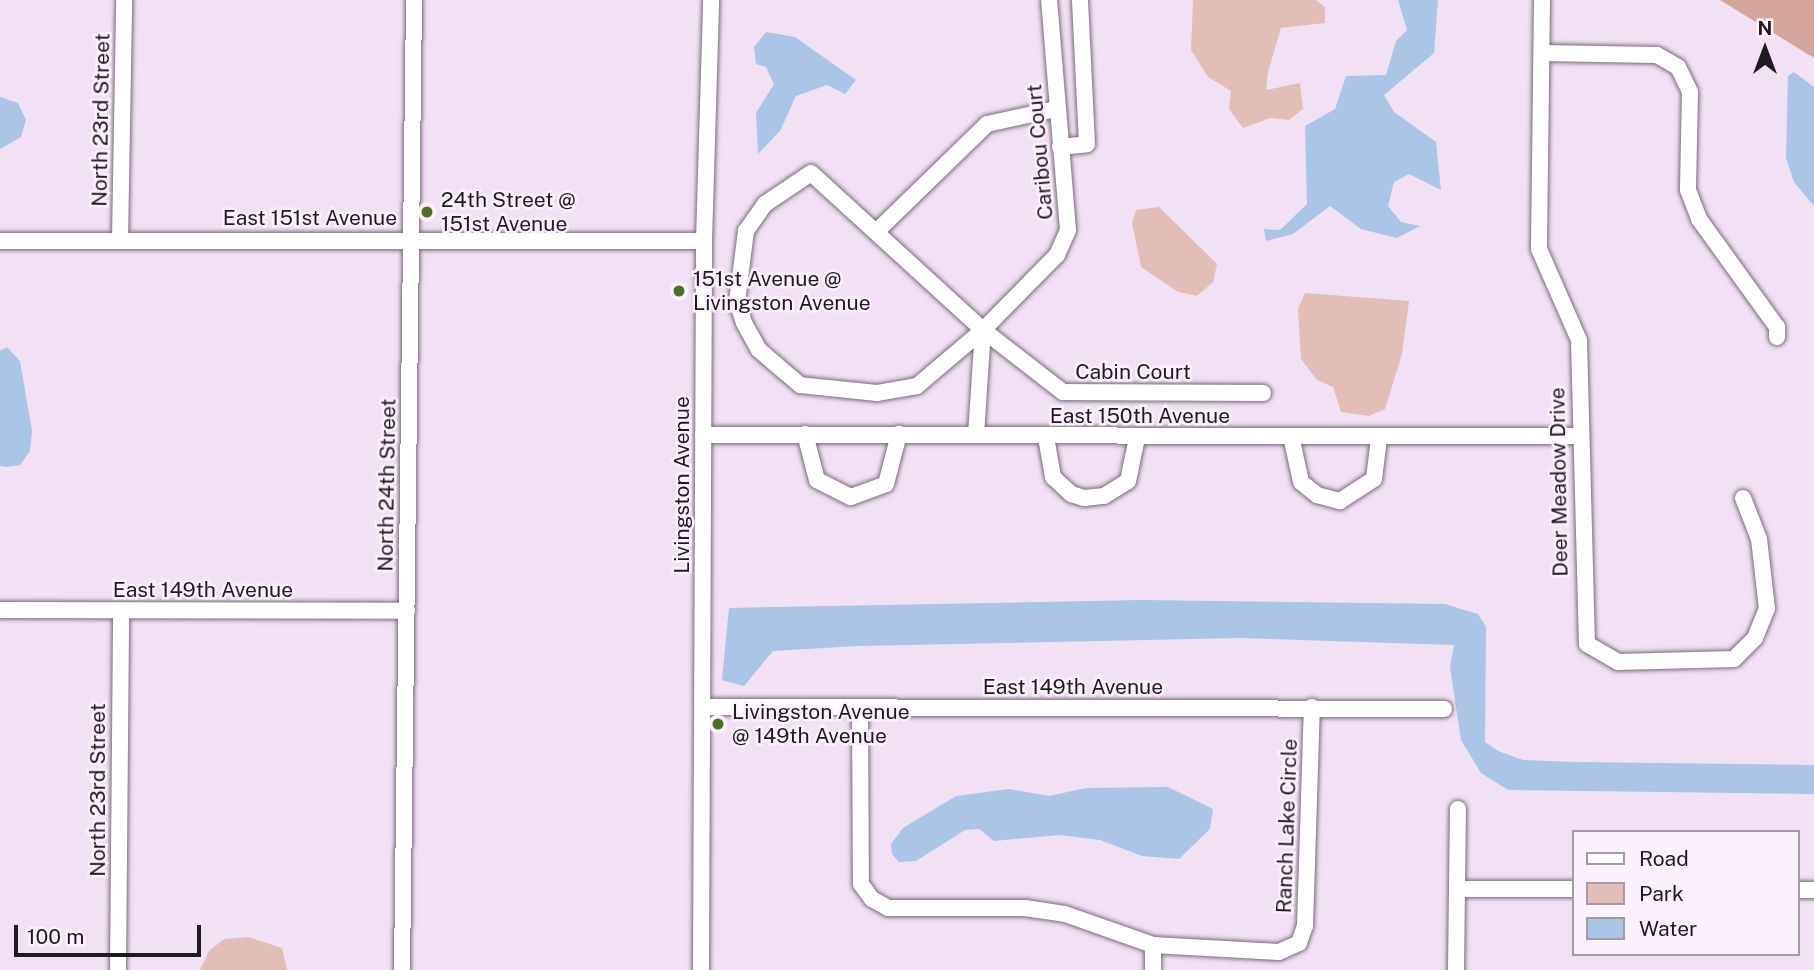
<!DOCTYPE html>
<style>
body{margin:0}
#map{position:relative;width:1814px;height:970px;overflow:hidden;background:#f2e0f4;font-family:"Public Sans",sans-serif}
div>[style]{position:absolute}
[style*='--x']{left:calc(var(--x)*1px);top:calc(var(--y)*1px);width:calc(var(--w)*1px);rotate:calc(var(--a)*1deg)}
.green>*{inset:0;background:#e1beb8}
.forest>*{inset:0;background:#d3a59d}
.water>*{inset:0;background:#aac5e6}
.roads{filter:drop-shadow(0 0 2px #7a6a7c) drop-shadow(0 0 2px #7a6a7c)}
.minor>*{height:16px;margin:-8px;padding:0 8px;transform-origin:8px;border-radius:8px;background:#fff}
.dots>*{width:19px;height:19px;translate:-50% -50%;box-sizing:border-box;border:4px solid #fbf0fc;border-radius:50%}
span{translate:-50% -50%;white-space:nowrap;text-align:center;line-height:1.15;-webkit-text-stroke:5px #fbf0fc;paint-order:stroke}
.street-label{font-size:21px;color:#1f1920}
.poi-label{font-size:21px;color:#1f1920}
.left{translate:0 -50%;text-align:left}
.legend{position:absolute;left:1572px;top:830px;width:228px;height:126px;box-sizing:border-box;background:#fbf0fc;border:2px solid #a39aa4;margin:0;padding:9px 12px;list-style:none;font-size:21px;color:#1f1920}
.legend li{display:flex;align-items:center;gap:14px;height:35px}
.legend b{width:35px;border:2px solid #a39aa4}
.north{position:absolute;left:1730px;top:14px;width:70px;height:70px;-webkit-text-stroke:5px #fbf0fc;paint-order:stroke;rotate:0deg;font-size:19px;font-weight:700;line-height:28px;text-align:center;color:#1f1920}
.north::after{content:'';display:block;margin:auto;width:24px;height:32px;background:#1f1920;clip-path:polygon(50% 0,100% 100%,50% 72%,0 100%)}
.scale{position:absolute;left:14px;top:925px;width:187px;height:32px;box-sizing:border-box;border:4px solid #1f1920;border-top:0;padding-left:9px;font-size:21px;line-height:24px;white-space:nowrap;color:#1f1920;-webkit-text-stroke:5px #fbf0fc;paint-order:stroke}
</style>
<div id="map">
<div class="green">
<div style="clip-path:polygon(1193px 0,1316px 0,1325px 7px,1325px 23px,1281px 28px,1268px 72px,1266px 90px,1300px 83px,1303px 109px,1289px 120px,1270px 118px,1243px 128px,1229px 109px,1231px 91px,1208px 77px,1191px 50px)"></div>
<div style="clip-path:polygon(1159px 207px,1217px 264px,1213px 282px,1197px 296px,1178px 292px,1141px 267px,1132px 223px,1136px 210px)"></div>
<div style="clip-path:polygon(1305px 293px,1409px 301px,1402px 354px,1385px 409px,1369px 416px,1341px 412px,1333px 387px,1317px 380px,1301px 359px,1298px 309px)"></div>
<div style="clip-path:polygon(248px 937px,282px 948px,287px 970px,200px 970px,209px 951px,224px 939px)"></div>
</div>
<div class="forest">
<div style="clip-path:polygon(1720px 0,1814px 0,1814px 58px)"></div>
</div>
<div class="water">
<div style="clip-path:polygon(1398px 0,1438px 0,1434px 53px,1384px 95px,1394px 112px,1436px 142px,1441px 190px,1409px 174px,1394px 182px,1388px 206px,1401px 222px,1420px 226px,1397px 238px,1361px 229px,1330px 206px,1293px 234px,1266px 241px,1264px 229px,1280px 230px,1307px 204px,1305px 126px,1335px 109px,1346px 76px,1386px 75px,1396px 41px,1407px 30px)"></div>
<div style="clip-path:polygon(766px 32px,795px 37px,856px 80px,845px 94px,827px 85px,796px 96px,780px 131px,758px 154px,756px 113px,774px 84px,766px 67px,756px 64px,754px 47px)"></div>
<div style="clip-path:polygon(1794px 72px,1814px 87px,1814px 206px,1794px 182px,1786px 158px,1788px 76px)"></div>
<div style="clip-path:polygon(0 97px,18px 103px,26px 120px,21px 137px,0 149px)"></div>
<div style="clip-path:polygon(7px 347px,20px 361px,32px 431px,30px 451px,20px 465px,6px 467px,0 466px,0 351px)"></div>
<div style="clip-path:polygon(1141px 600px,1445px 604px,1478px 614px,1486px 627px,1485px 742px,1498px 751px,1523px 760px,1576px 762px,1814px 765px,1814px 794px,1508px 790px,1481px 773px,1461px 740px,1450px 667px,1454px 645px,1241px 638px,857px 646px,773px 651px,744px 686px,722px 680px,729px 608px)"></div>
<div style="clip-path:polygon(1168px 787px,1213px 809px,1210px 829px,1179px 859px,1142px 856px,1100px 840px,1059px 835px,994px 841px,979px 829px,965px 830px,916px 861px,899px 862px,892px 854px,891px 844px,903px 828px,956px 796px,1009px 789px,1049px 796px,1086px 788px)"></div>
</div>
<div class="roads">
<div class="minor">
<div style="--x:1542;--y:0;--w:249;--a:90.7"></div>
<div style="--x:1539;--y:249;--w:99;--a:66.3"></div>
<div style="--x:1579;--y:340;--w:304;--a:88.5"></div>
<div style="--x:1587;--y:644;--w:36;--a:30"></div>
<div style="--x:1618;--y:662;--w:116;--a:-1.5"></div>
<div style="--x:1734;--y:659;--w:30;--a:-45"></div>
<div style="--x:1755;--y:638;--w:31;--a:-68"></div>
<div style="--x:1767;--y:609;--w:70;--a:-96.5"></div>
<div style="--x:1759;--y:539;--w:44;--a:-111.3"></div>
<div style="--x:1542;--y:53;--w:115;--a:1"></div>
<div style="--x:1657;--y:55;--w:24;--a:30"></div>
<div style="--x:1678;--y:67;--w:28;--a:64"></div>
<div style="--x:1690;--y:92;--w:98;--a:91.2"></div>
<div style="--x:1688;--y:190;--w:31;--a:69"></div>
<div style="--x:1699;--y:219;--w:133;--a:54.2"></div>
<div style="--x:1777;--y:327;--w:10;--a:90"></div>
<div style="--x:1060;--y:147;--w:27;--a:-6"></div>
<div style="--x:1087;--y:144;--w:144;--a:-92.8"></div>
<div style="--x:876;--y:232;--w:155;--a:-44.2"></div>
<div style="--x:987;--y:124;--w:70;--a:-12.4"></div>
<div style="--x:120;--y:240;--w:240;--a:-89"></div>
<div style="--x:0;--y:241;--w:704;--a:0"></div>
<div style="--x:983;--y:330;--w:87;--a:139.7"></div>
<div style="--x:917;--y:386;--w:41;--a:170.1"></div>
<div style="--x:877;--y:393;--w:77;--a:-174.1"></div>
<div style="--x:800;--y:385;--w:54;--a:-139.5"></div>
<div style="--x:759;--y:350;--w:31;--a:-119"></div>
<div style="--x:744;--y:323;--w:22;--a:-108"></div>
<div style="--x:737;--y:302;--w:72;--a:-82.8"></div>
<div style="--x:746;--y:231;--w:33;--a:-55"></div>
<div style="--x:765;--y:204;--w:55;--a:-34"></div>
<div style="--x:811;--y:173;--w:233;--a:42.4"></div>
<div style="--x:983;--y:330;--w:101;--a:37.8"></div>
<div style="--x:1063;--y:392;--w:200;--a:0.3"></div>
<div style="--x:805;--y:434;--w:48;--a:75.4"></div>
<div style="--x:817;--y:480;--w:38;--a:27"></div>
<div style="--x:851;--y:497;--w:37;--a:-20"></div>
<div style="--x:886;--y:484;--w:52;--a:-75.4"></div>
<div style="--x:703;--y:435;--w:875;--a:0.07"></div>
<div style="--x:976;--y:435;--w:105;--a:-86.2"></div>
<div style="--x:983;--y:330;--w:105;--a:-45.4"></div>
<div style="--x:1057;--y:255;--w:27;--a:-66"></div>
<div style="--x:1068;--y:230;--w:231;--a:-94.7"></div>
<div style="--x:1291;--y:436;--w:47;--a:77.7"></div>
<div style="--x:1301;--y:482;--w:21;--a:39"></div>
<div style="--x:1317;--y:495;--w:24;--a:15"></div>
<div style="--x:1340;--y:501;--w:40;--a:-32.9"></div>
<div style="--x:1374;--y:479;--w:41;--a:-83"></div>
<div style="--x:1046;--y:437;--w:41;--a:80.1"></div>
<div style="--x:1053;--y:477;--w:25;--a:43"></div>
<div style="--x:1071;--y:494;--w:14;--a:17"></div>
<div style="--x:1084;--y:498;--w:20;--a:-6"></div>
<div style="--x:1104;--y:496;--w:28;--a:-32"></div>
<div style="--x:1128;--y:481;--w:44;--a:-78.2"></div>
<div style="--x:0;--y:610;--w:407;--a:0.1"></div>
<div style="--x:703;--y:707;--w:741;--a:0.15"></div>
<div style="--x:860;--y:708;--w:176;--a:89.7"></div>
<div style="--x:861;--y:884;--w:19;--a:54"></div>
<div style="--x:872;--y:899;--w:18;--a:29"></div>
<div style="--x:888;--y:908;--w:137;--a:0"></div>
<div style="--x:1025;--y:908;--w:40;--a:8.5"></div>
<div style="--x:1065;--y:914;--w:93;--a:19.4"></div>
<div style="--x:1153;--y:945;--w:126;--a:3.2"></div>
<div style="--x:1279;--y:952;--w:22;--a:-24"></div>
<div style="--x:1299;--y:943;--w:18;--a:-71"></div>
<div style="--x:1305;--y:926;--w:219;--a:-88.2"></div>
<div style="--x:1458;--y:889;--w:116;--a:0"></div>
<div style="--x:1798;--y:890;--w:16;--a:0"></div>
<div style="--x:118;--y:970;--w:359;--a:-89.5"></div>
<div style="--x:402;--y:970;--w:970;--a:-89.29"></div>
<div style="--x:701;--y:970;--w:729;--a:-89.76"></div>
<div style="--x:704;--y:241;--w:241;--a:-88.3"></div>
<div style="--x:1153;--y:970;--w:25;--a:-90"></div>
<div style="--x:1456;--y:970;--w:161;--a:-89.3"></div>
</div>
</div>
<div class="dots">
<div style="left:427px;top:212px;background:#4b6f27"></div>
<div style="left:679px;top:291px;background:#4b6f27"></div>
<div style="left:718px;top:724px;background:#4b6f27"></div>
</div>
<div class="street-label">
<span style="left:101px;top:120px;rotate:-89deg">North 23rd Street</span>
<span style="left:1040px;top:152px;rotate:-95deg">Caribou Court</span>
<span style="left:310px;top:218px">East 151st Avenue</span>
<span style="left:1133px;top:372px">Cabin Court</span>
<span style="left:1140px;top:416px">East 150th Avenue</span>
<span style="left:1559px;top:482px;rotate:-91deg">Deer Meadow Drive</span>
<span style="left:387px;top:485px;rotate:-89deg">North 24th Street</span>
<span style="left:682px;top:485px;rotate:-90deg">Livingston Avenue</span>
<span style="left:203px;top:590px">East 149th Avenue</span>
<span style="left:1073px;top:687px">East 149th Avenue</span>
<span style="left:98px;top:790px;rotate:-90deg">North 23rd Street</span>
<span style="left:1287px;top:826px;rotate:-88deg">Ranch Lake Circle</span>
</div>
<div class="poi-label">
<span class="left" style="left:441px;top:212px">24th Street @<br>151st Avenue</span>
<span class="left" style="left:693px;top:291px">151st Avenue @<br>Livingston Avenue</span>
<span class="left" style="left:732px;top:724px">Livingston Avenue<br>@ 149th Avenue</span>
</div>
<ul class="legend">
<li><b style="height:9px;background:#fff"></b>Road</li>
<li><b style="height:19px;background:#e1beb8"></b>Park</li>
<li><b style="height:19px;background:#aac5e6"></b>Water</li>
</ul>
<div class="north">N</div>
<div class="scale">100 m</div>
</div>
